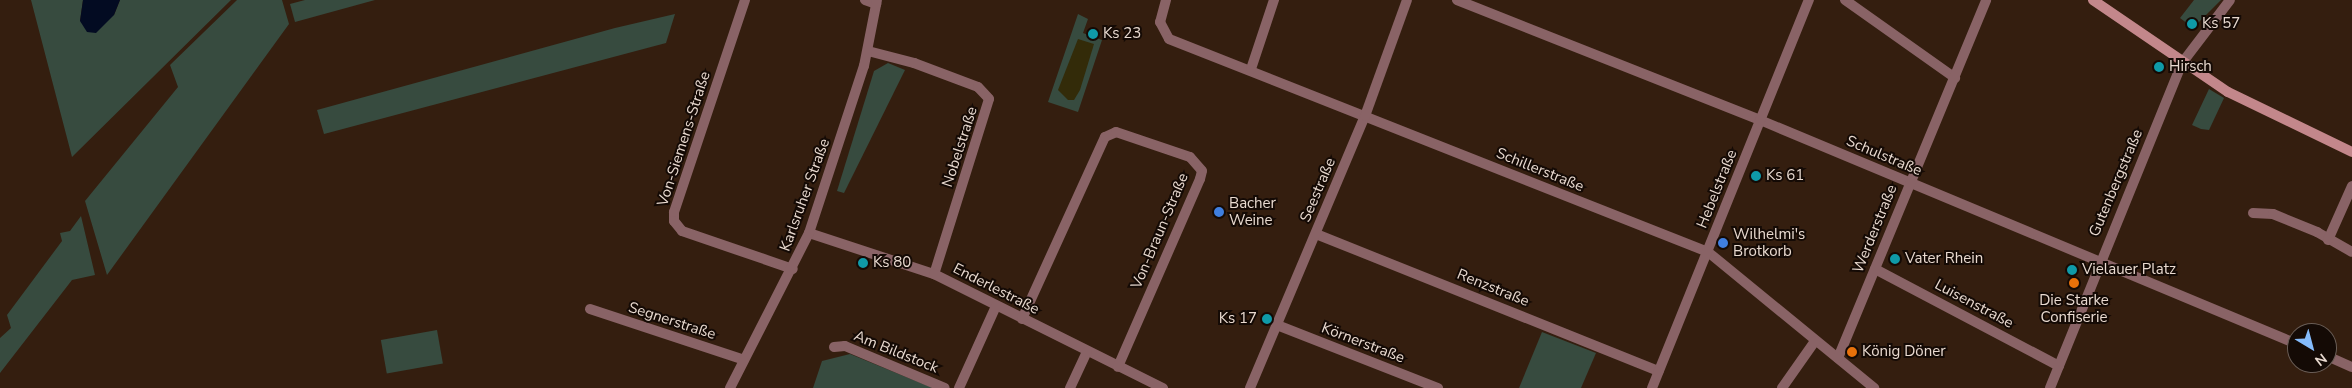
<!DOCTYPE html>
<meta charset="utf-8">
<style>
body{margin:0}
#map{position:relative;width:2352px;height:388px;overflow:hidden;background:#341e0f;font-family:"Nunito Sans",sans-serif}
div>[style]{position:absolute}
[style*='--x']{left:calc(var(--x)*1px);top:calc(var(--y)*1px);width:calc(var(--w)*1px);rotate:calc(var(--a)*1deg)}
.green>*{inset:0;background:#374b3f;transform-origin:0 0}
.sand>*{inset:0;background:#332b09}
.water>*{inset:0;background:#030b22}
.street>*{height:10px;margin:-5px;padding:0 5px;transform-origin:5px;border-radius:5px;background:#896366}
.secondary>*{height:10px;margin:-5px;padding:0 5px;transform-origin:5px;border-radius:5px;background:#c3878b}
.dots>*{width:14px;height:14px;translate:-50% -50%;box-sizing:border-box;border:2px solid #140a05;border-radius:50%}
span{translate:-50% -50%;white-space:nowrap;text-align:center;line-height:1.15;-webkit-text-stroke:4px #140a05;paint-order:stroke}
.poi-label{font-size:15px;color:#e9dad0}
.left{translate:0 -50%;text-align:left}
.right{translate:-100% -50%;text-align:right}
.street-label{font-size:15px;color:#e9dad0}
.north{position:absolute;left:2287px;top:323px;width:50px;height:50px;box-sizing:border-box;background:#140a05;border:1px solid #695d56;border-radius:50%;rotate:143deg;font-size:14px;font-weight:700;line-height:20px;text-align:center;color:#e9dad0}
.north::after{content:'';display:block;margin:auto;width:18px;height:22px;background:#85bbfb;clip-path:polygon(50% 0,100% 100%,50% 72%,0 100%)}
</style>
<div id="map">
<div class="green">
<div style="clip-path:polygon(31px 0,83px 0,80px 21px,114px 15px,120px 0,231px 0,72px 157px)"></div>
<div style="clip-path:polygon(237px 0,282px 0,289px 24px,107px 275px,85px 201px,178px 87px,170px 65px)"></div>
<div style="clip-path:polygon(305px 0,375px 0,295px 22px,290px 4px)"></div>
<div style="clip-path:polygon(2194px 0,2221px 0,2198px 23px,2193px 18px,2188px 24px,2180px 18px)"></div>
<div style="clip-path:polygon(675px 14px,666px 43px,324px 134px,317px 110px,615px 28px)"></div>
<div style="clip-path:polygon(1078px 14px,1088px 19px,1083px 33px,1102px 40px,1078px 112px,1048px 102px)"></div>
<div style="clip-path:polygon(888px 63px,905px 70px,844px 193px,837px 191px,874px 71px)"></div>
<div style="clip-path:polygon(2209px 89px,2224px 98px,2209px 130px,2201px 129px,2192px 125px)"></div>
<div style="clip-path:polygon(81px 216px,95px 275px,72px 280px,0 373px,0 338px,11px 328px,7px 315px,62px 241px,60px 233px,70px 231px)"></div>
<div style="left:437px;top:330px;width:34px;height:57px;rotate:80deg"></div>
<div style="clip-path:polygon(1542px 332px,1596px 353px,1581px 388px,1519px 388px)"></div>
<div style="clip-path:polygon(850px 354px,933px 388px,813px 388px,822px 361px)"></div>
</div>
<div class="sand">
<div style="clip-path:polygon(1078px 39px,1094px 44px,1080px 90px,1074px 100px,1068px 100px,1058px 90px)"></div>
</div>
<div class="water">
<div style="clip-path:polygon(83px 0,120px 0,114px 15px,96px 33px,87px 32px,80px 21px)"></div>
</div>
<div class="street">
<div style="--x:745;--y:0;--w:224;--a:108.5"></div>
<div style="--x:674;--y:212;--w:9;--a:90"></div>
<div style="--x:674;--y:221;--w:13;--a:51"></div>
<div style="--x:682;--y:231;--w:117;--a:18.9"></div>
<div style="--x:865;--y:0;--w:12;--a:20"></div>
<div style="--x:1166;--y:0;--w:23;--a:105"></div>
<div style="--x:1160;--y:22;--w:19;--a:62"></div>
<div style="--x:1169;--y:39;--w:580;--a:21.56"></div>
<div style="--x:1708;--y:252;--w:215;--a:39.3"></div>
<div style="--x:1457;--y:0;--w:326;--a:21.6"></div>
<div style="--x:1760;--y:120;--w:582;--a:22.64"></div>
<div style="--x:1845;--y:0;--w:135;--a:35.3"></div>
<div style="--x:868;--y:51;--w:48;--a:14.6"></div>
<div style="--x:914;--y:63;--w:68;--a:20.6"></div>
<div style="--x:978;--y:87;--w:16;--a:47"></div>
<div style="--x:989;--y:99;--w:183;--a:107.4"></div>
<div style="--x:1251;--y:69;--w:73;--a:-71.6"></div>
<div style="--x:2253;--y:213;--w:20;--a:3"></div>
<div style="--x:2273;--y:214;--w:48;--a:22.2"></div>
<div style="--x:2317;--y:232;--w:40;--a:29.7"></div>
<div style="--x:809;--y:233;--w:132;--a:18.2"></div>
<div style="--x:934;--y:274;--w:256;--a:26.5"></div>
<div style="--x:1316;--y:234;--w:369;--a:21.8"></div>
<div style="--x:2328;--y:240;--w:59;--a:-66"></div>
<div style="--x:1875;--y:269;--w:208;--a:27.8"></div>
<div style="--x:590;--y:309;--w:162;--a:18.3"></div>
<div style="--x:1022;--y:319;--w:200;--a:-65.5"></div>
<div style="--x:1105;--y:137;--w:12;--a:-24"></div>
<div style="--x:1116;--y:132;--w:78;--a:18.7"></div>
<div style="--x:1190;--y:157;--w:18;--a:49"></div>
<div style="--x:1202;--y:171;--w:8;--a:104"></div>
<div style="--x:1200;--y:179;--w:205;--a:113.6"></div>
<div style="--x:1277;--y:325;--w:173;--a:21.4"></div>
<div style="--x:834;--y:347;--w:11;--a:-5"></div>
<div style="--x:845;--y:346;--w:108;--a:22.8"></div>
<div style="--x:2327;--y:356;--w:27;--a:24"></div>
<div style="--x:1838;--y:358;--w:387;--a:-67.5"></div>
<div style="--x:730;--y:388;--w:174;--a:-63"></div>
<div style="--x:809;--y:233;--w:176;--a:-71.8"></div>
<div style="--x:864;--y:66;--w:67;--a:-78.9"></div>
<div style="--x:959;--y:388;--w:90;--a:-65.7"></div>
<div style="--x:1070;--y:388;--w:40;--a:-65"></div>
<div style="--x:1250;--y:388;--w:295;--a:-67.1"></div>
<div style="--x:1365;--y:116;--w:123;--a:-70.1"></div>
<div style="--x:1652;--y:388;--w:419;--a:-68"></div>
<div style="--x:1782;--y:388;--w:57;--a:-54.9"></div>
<div style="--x:2050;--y:388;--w:351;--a:-67.9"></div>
<div style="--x:2182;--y:63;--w:79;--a:-52.7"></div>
</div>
<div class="secondary">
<div style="--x:2093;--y:0;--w:163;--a:34.3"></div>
<div style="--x:2228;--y:92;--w:138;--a:25.8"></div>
</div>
<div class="dots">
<div style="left:2192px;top:24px;background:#0f9aa8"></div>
<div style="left:1093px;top:34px;background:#0f9aa8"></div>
<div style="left:2159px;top:67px;background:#0f9aa8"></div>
<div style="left:1756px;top:176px;background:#0f9aa8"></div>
<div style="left:1219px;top:212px;background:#3f7fe0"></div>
<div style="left:1723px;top:243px;background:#3f7fe0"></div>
<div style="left:1895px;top:259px;background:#0f9aa8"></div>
<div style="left:863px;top:263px;background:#0f9aa8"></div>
<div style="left:2072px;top:270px;background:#0f9aa8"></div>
<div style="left:2074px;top:283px;background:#e8710a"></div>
<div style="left:1267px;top:319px;background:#0f9aa8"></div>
<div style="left:1852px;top:352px;background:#e8710a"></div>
</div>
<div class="poi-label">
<span class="left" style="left:2202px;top:24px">Ks 57</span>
<span class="left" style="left:1103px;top:34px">Ks 23</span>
<span class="left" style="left:2169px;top:67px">Hirsch</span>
<span class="left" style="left:1766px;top:176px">Ks 61</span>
<span class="left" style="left:1229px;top:212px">Bacher<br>Weine</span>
<span class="left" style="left:1733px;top:243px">Wilhelmi's<br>Brotkorb</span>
<span class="left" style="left:1905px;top:259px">Vater Rhein</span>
<span class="left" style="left:873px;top:263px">Ks 80</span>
<span class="left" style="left:2082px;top:270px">Vielauer Platz</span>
<span style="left:2074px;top:309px">Die Starke<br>Confiserie</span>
<span class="right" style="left:1257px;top:319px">Ks 17</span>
<span class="left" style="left:1862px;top:352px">König Döner</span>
</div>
<div class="street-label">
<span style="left:684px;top:139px;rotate:-72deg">Von-Siemens-Straße</span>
<span style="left:960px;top:147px;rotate:-72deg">Nobelstraße</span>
<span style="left:1884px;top:156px;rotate:23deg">Schulstraße</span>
<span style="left:1540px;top:170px;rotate:22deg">Schillerstraße</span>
<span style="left:2116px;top:183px;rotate:-67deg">Gutenbergstraße</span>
<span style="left:1717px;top:189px;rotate:-68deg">Hebelstraße</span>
<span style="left:1318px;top:190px;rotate:-67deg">Seestraße</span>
<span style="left:805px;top:195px;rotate:-70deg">Karlsruher Straße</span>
<span style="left:1875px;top:229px;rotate:-68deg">Werderstraße</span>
<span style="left:1160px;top:231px;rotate:-67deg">Von-Braun-Straße</span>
<span style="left:1493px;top:288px;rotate:22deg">Renzstraße</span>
<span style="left:996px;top:289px;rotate:27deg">Enderlestraße</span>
<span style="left:1974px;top:304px;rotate:28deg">Luisenstraße</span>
<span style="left:672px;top:321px;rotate:18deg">Segnerstraße</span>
<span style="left:1363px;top:343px;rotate:21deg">Körnerstraße</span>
<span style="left:896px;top:352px;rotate:22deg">Am Bildstock</span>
</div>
<div class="north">N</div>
</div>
